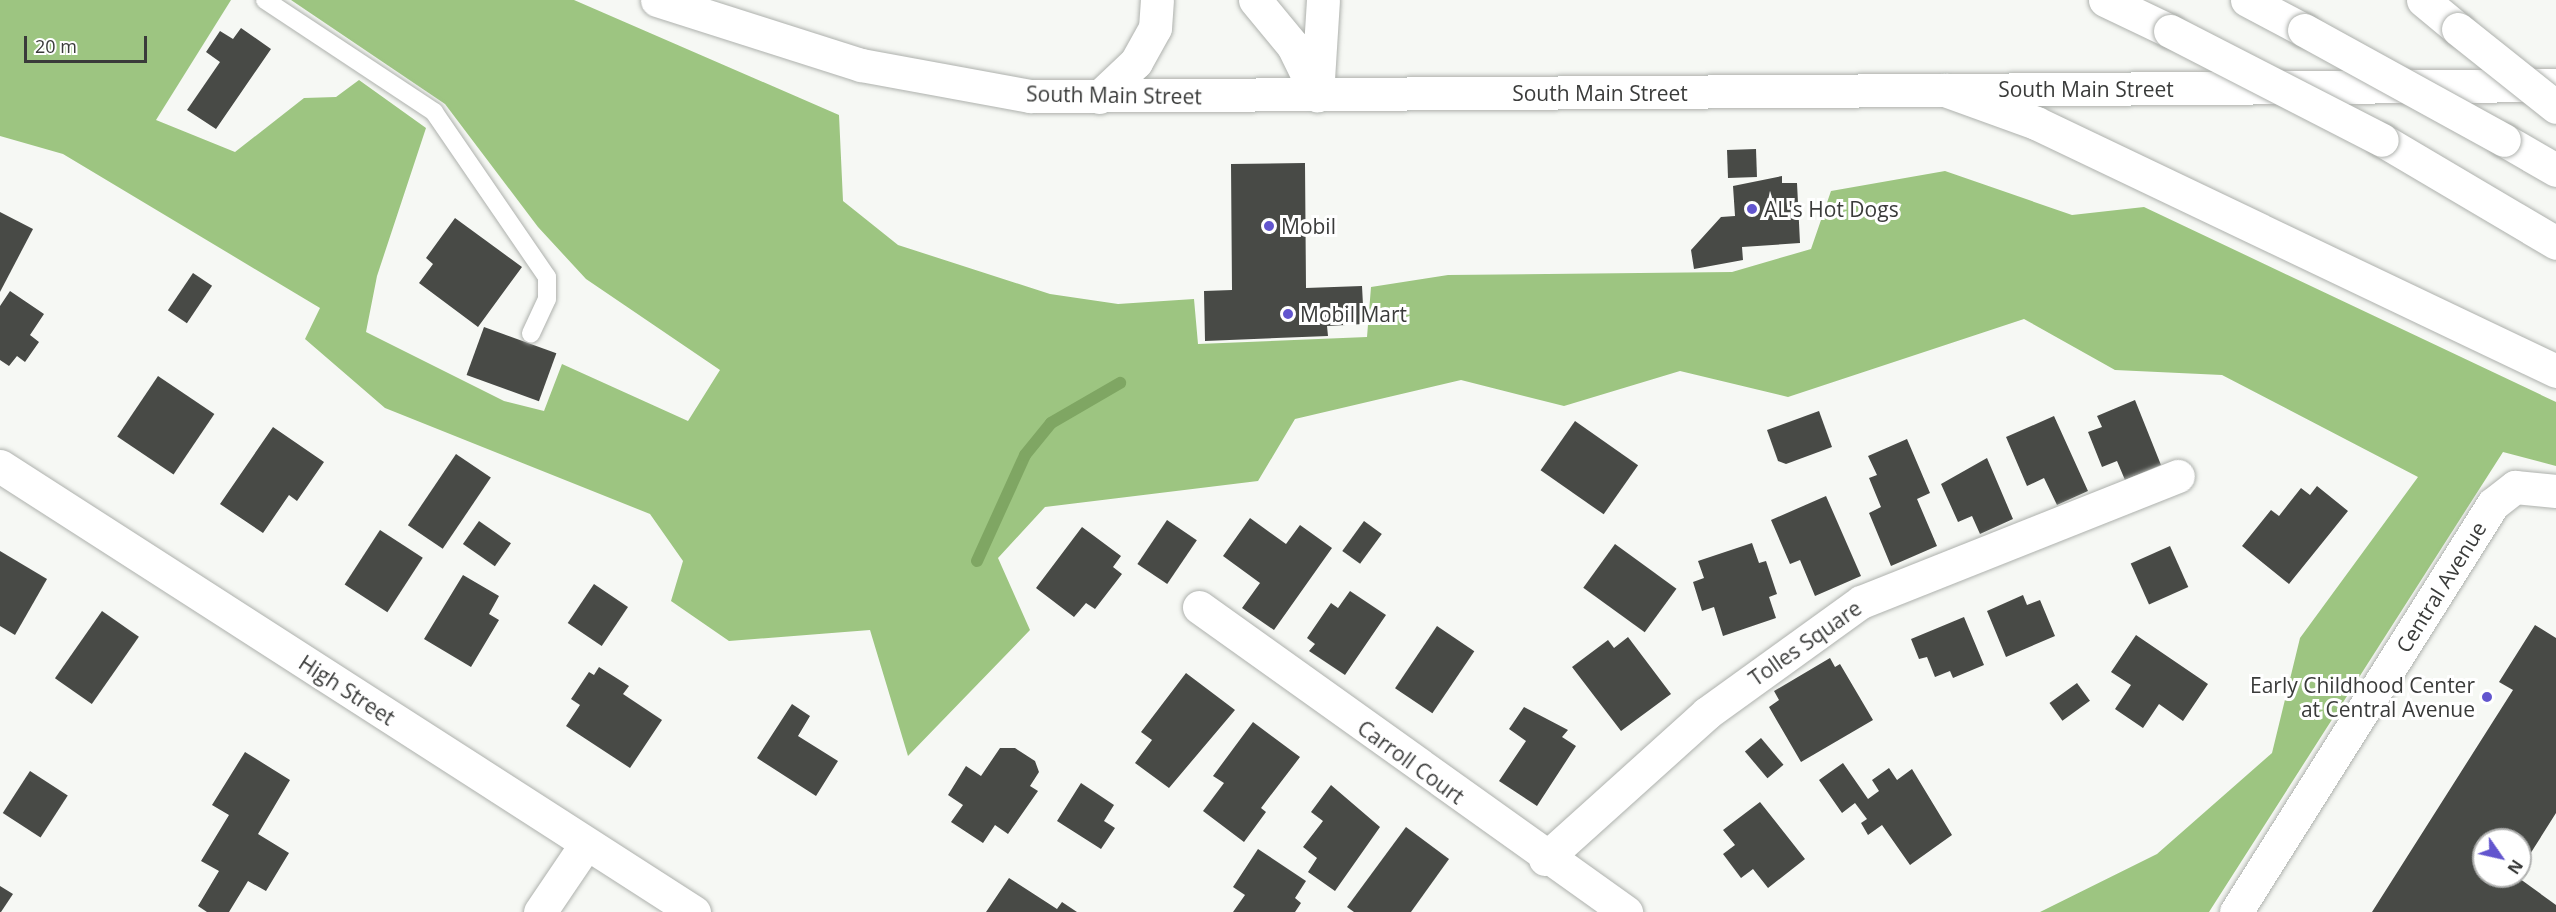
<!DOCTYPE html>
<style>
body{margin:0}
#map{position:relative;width:2556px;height:912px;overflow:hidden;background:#f6f8f4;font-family:"Open Sans",sans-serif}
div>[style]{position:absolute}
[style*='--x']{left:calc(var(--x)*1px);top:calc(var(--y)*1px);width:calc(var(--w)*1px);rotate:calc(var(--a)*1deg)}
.forest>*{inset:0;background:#9dc581}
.stream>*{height:12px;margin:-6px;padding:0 6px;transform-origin:6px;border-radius:6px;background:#7fa663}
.building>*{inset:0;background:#484a46;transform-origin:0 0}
.roads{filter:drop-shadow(0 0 2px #aeb1ad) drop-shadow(0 0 2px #aeb1ad)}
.service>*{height:18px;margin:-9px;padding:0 9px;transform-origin:9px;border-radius:9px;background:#fff}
.minor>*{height:33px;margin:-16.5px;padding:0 16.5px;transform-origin:16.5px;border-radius:16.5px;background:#fff}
.tertiary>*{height:33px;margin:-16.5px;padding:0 16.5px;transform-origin:16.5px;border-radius:16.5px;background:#fff}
.secondary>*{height:33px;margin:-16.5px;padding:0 16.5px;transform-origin:16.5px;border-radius:16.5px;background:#fff}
.primary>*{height:33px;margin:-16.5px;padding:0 16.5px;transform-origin:16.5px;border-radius:16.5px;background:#fff}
.motorway>*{height:33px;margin:-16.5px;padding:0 16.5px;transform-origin:16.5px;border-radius:16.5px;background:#fff}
.bridges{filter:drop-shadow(0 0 2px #aeb1ad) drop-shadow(0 0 2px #aeb1ad)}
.motorway-bridge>*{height:33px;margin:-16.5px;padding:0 16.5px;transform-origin:16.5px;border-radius:16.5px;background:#fff}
.dots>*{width:16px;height:16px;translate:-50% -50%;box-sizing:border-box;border:3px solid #fff;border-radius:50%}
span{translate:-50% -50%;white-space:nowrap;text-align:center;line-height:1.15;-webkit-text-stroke:6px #fff;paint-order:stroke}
.street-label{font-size:21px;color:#3a3b3a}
.poi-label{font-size:21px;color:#3a3b3a}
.left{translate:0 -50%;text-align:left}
.right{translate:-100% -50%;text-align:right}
.north{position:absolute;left:2472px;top:828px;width:60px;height:60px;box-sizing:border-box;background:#fff;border:2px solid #b0b1b0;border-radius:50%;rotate:124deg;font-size:16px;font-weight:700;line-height:24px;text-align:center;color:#3a3b3a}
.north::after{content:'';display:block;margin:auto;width:21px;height:27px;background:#6255ce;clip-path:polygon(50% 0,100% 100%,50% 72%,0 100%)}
.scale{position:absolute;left:24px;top:36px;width:123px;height:27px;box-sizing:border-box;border:3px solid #3a3b3a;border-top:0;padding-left:8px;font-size:18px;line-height:21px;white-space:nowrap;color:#3a3b3a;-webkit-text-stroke:4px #fff;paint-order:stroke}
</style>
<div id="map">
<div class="forest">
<div style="clip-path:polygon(0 0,231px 0,156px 120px,235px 152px,304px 98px,336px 97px,359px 80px,426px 128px,377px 276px,366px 332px,504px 401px,544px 411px,562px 364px,688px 421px,720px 370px,586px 279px,538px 227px,445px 104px,291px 0,574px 0,839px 115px,843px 201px,898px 245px,1050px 294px,1118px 304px,1194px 299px,1198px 344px,1367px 337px,1371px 287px,1448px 275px,1732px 272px,1811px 249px,1831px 191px,1945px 171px,2072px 215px,2144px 207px,2556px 402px,2556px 466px,2503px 452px,2209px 912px,2040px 912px,2157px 854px,2272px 753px,2300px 638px,2418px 477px,2222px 375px,2115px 370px,2024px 319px,1788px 397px,1680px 371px,1564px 406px,1461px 380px,1295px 419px,1258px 481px,1045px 507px,998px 558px,1030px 630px,908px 756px,870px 630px,729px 641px,671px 601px,683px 561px,650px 514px,385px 408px,305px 339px,320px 308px,63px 154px,0 136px)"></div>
</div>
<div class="stream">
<div style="--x:977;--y:561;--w:116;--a:-65.6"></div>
<div style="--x:1025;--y:455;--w:41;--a:-50.9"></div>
<div style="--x:1051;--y:423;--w:80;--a:-30.1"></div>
</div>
<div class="building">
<div style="clip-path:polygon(241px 28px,271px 49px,216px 129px,187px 110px,220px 62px,206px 52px,220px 31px,233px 39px)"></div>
<div style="left:1756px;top:149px;width:28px;height:29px;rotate:88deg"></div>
<div style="clip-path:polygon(1305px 163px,1306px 288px,1362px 286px,1364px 324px,1327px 326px,1328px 336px,1205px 341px,1204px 291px,1232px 290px,1231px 164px)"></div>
<div style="clip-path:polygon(1782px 176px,1782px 183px,1797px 183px,1800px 243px,1742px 247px,1743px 260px,1694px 269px,1691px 250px,1721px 217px,1735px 216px,1733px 186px)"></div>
<div style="clip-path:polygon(0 212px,33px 229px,0 292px)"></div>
<div style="clip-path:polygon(455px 218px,522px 267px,478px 327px,419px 283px,433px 264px,426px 258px)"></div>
<div style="left:193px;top:273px;width:23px;height:45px;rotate:34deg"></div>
<div style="clip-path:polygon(10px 291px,44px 314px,30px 335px,39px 342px,25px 362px,17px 356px,9px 366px,0 360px,0 306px)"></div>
<div style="left:484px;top:327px;width:77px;height:51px;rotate:20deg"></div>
<div style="left:158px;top:376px;width:68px;height:73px;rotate:34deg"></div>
<div style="clip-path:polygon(2135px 400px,2161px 465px,2125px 480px,2117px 461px,2102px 467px,2088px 432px,2102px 427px,2097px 416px)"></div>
<div style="clip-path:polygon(1819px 411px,1832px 447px,1786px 464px,1778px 461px,1767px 430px)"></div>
<div style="clip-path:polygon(2054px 416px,2088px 491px,2057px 505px,2044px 478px,2027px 486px,2006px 437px)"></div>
<div style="left:1575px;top:421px;width:77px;height:60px;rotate:35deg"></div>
<div style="clip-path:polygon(273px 427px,324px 462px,297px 501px,289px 495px,263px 533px,220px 504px)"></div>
<div style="clip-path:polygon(1907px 439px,1930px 493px,1917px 499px,1937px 546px,1891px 566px,1869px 513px,1881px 507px,1869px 478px,1877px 475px,1868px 456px)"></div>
<div style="left:456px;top:454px;width:42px;height:86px;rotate:34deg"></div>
<div style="clip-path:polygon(1987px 458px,2013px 519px,1980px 534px,1972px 516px,1958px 522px,1941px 484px)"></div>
<div style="clip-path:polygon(2317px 486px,2348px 511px,2289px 584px,2242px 546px,2271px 510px,2279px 516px,2301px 488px,2310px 495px)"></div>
<div style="clip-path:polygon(1826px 496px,1861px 576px,1815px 596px,1800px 560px,1790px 564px,1771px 520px)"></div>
<div style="clip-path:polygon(1250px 518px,1286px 544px,1300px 525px,1332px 548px,1274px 630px,1242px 608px,1260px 583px,1223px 556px)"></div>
<div style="left:1167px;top:520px;width:36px;height:53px;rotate:34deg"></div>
<div style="left:479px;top:521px;width:39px;height:28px;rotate:35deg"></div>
<div style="left:1364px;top:521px;width:22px;height:37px;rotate:36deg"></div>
<div style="clip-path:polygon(1082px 527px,1121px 556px,1113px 567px,1122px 574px,1095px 609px,1086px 603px,1074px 617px,1036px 588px)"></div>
<div style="left:380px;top:530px;width:51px;height:65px;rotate:33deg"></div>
<div style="clip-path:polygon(1752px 543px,1759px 563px,1766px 561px,1777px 594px,1769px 597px,1776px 618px,1723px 636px,1714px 607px,1702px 611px,1693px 582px,1704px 578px,1698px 561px)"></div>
<div style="left:1615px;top:544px;width:76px;height:54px;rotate:36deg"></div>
<div style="left:2170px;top:546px;width:45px;height:43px;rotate:66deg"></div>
<div style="clip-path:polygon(0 551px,47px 579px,15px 635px,0 626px)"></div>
<div style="clip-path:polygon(463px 575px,499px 596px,489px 614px,499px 620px,471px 667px,424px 639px)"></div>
<div style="left:594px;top:584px;width:41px;height:47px;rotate:34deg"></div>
<div style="clip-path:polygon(1350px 591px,1386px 615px,1345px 675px,1309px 651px,1315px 644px,1307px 638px,1331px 603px,1338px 608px)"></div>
<div style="clip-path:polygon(2023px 595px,2027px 605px,2040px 600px,2055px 636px,2006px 657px,1987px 611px)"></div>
<div style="left:102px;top:611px;width:45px;height:82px;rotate:35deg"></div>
<div style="clip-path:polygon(1964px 617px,1984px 665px,1953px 678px,1950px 671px,1935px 677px,1927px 657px,1919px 659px,1911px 639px)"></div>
<div style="clip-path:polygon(2535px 625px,2556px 638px,2556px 813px,2520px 870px,2520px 840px,2484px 840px,2484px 876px,2516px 876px,2556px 905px,2556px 912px,2372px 912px,2513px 690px,2499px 682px)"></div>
<div style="left:1437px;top:626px;width:45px;height:75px;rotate:34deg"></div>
<div style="clip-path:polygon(2136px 635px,2208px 684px,2183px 721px,2159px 704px,2143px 728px,2115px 709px,2131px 685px,2111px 672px)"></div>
<div style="clip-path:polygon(1628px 637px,1671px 694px,1621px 731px,1572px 667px,1608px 640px,1614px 648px)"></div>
<div style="clip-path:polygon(1830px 658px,1835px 667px,1840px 664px,1873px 720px,1801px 762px,1769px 707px,1779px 700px,1774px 691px)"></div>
<div style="clip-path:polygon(599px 667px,629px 686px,623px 694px,662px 720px,630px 768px,566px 726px,580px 705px,571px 699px,589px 672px,594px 675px)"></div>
<div style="clip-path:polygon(1186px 673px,1235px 710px,1169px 788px,1135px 763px,1152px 740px,1141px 732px)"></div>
<div style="left:2077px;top:683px;width:22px;height:34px;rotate:54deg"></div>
<div style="clip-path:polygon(792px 704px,810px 716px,798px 736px,838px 761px,816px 796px,757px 758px)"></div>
<div style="clip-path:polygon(1524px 707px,1568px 730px,1562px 737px,1576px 746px,1537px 806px,1499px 781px,1526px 741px,1509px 729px)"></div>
<div style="clip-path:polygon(1253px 722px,1300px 757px,1261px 808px,1266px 812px,1244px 842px,1203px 811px,1224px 783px,1213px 776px)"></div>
<div style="left:1761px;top:738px;width:35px;height:21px;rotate:50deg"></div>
<div style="clip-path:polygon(1000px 748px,1015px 748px,1035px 761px,1039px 772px,1030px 786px,1038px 791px,1008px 834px,995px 825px,983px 843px,951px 822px,963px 805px,948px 795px,966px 766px,981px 776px)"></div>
<div style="clip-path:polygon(245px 752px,290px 780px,258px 834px,289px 853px,266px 891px,248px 881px,229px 912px,207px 912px,198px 906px,219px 871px,201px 861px,229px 815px,212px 805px)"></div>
<div style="clip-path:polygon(1843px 763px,1868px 799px,1879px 791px,1872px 780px,1889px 768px,1897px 780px,1912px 769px,1952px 835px,1910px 865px,1882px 825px,1868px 835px,1861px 823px,1867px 819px,1855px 803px,1842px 813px,1819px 780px)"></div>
<div style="left:30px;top:771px;width:45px;height:50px;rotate:33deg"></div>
<div style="clip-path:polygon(1081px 783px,1114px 805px,1104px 821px,1115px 828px,1101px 849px,1057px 821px)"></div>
<div style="clip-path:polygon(1331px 785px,1380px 827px,1335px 891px,1308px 872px,1317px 858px,1303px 847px,1323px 821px,1311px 812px)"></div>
<div style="clip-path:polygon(1760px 802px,1805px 859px,1768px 888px,1753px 869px,1741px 878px,1723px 854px,1735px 845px,1723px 830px)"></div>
<div style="clip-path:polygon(1406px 827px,1449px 859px,1411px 912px,1354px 912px,1347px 907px)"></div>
<div style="clip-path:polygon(1258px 849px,1306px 881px,1295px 898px,1301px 903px,1295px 912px,1233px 912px,1245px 895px,1233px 887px)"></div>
<div style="clip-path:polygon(1009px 878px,1057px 909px,1062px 902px,1077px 912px,986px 912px)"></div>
<div style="clip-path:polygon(0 886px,13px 894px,1px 912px,0 912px)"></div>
</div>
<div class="roads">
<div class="service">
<div style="--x:265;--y:0;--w:203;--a:33.5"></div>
<div style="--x:434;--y:112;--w:200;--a:55.6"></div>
<div style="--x:547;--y:277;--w:22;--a:90"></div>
<div style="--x:547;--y:299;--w:38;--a:115"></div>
</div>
<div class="minor">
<div style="--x:1199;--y:607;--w:525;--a:35.54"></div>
<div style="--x:1545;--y:859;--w:218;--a:-42"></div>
<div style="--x:1707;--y:713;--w:190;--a:-35.8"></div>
<div style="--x:1861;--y:602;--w:341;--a:-21.7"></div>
<div style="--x:540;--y:912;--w:82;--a:-55.9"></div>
<div style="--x:2236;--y:912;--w:482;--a:-57.8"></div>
<div style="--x:2493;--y:504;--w:28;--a:-38"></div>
<div style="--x:2515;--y:487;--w:41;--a:5.6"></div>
</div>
<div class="tertiary">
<div style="--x:0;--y:466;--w:825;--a:32.73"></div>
</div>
<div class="secondary">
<div style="--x:1949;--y:90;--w:607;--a:-0.47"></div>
</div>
<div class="primary">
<div style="--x:657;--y:0;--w:214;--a:17.7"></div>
<div style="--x:861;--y:65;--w:172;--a:10.4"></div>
<div style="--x:1030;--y:96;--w:915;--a:-0.38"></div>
<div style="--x:1317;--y:95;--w:95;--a:-86.4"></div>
</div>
<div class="motorway">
<div style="--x:1255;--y:0;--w:60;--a:50.4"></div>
<div style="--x:1293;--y:46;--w:55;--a:63.9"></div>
<div style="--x:2105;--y:0;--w:72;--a:25.5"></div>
<div style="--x:2247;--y:0;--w:64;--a:27.8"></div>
<div style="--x:2423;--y:0;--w:45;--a:39.6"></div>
<div style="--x:1945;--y:90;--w:97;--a:19.9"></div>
<div style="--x:2036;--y:123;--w:576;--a:25.5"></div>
<div style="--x:1099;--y:97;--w:51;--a:-43.4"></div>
<div style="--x:1136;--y:62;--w:39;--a:-61"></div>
<div style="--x:1155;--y:28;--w:28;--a:-86"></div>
<div style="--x:2382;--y:140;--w:202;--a:30.6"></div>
<div style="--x:2504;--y:140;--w:60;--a:30"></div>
</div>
</div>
<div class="bridges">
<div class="motorway-bridge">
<div style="--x:2458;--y:29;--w:125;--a:38.5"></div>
<div style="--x:2304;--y:30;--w:228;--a:28.8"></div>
<div style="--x:2170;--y:31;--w:238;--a:27.2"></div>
</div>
</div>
<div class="dots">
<div style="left:1752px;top:209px;background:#6255ce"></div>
<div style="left:1269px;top:226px;background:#6255ce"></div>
<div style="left:1288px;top:314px;background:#6255ce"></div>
<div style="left:2487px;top:697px;background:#6255ce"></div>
</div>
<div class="street-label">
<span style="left:2086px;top:89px">South Main Street</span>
<span style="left:1600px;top:93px">South Main Street</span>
<span style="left:1114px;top:95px;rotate:1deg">South Main Street</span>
<span style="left:2441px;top:587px;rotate:-58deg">Central Avenue</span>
<span style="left:1805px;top:643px;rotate:-35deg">Tolles Square</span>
<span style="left:347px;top:690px;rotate:33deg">High Street</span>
<span style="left:1411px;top:762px;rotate:36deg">Carroll Court</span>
</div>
<div class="poi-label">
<span class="left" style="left:1764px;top:209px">AL's Hot Dogs</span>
<span class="left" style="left:1281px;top:226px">Mobil</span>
<span class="left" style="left:1300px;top:314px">Mobil Mart</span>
<span class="right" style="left:2475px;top:697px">Early Childhood Center<br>at Central Avenue</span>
</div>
<div class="north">N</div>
<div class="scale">20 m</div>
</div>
